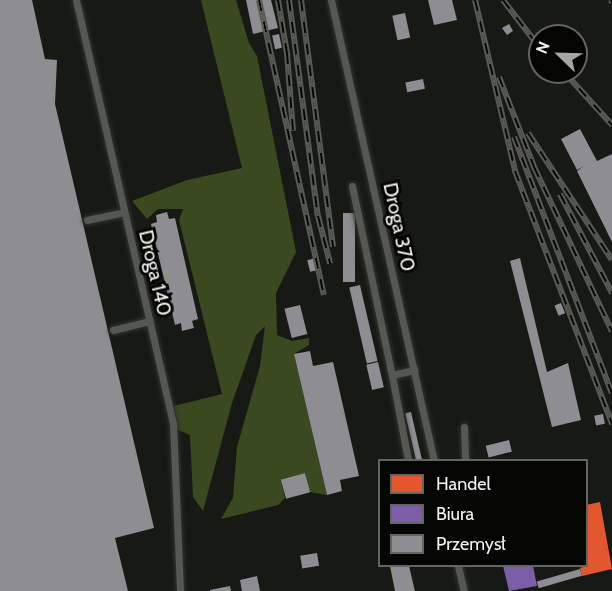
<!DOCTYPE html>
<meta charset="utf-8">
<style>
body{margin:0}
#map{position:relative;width:612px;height:591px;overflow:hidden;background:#171914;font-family:Cabin,sans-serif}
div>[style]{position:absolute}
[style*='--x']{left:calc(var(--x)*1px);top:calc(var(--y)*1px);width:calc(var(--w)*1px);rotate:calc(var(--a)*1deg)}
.forest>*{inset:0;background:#3b4921}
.shops>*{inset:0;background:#e4572e}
.offices>*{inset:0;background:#7b5ea7}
.industry>*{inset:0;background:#8d8d92;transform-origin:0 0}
.roads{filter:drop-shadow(0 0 2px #31332f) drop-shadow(0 0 2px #31332f)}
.service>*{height:7px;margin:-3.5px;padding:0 3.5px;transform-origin:3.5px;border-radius:3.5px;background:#555752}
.rail>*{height:6px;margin-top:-3px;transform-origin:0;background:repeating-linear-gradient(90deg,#050603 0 11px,#585a55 0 22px);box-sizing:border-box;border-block:2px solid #585a55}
span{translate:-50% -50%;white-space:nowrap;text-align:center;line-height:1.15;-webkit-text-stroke:6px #050603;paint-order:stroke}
.street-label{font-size:20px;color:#f1f4ec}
.legend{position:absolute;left:378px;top:459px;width:210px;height:108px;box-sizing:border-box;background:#050603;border:2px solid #636560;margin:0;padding:8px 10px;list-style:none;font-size:18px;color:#f1f4ec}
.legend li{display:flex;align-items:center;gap:12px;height:30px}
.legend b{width:30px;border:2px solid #636560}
.north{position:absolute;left:528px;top:24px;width:60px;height:60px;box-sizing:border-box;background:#050603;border:2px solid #636560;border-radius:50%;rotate:293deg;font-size:16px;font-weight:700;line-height:24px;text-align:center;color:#f1f4ec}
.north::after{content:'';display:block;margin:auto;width:21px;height:27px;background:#a5a7a0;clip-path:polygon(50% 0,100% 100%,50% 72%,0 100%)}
</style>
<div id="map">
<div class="forest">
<div style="clip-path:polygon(201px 0,236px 0,249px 43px,257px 56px,296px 252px,276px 293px,277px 335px,292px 341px,309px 338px,309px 345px,294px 354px,327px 495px,310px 492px,305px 473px,281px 479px,285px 498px,278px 505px,221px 519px,233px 498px,237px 447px,260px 366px,265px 326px,256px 335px,232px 403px,203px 511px,193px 497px,190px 435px,178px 430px,174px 406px,222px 394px,179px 220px,183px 209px,158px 209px,147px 219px,132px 201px,187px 180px,242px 168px)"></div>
</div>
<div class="shops">
<div style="clip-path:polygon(600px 502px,612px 569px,582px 576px,580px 568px,586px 566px,586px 505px)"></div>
</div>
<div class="offices">
<div style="clip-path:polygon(503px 566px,533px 566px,537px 586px,509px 591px)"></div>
</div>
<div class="industry">
<div style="clip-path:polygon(0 0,32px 0,45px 59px,57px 60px,55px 104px,154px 528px,115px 538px,128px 591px,0 591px)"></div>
<div style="clip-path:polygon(246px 0,271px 0,278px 28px,253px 34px)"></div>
<div style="clip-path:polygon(428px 0,452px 0,457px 20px,434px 25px)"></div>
<div style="left:405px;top:13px;width:25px;height:13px;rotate:78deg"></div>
<div style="clip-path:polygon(509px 24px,513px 31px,507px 35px,502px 28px)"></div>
<div style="left:279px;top:34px;width:14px;height:7px;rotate:78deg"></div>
<div style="left:423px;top:79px;width:10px;height:18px;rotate:79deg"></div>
<div style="clip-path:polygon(580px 129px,597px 161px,612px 154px,612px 242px,577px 171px,584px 166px,577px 170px,561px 139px)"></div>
<div style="clip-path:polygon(167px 212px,169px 219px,175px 218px,198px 319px,192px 321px,194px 328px,182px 331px,181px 323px,175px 325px,151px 224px,157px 222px,156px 215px)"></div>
<div style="left:343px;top:213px;width:12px;height:69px"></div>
<div style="left:316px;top:258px;width:12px;height:9px;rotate:76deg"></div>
<div style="clip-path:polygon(520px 258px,547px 372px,568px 363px,581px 420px,552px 427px,510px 261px)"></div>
<div style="left:360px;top:285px;width:78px;height:11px;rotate:77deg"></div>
<div style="left:561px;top:303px;width:11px;height:7px;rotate:68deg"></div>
<div style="left:300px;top:305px;width:30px;height:16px;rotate:76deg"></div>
<div style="clip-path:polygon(310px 351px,313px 366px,333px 362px,359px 476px,340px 480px,342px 491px,327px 495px,294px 354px)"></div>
<div style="left:378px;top:362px;width:26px;height:12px;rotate:77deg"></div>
<div style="left:411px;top:412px;width:49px;height:6px;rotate:77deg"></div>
<div style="left:603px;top:414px;width:10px;height:9px;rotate:79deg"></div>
<div style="left:509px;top:440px;width:12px;height:24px;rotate:76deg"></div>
<div style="left:305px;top:473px;width:20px;height:25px;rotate:75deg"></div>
<div style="left:317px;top:553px;width:13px;height:17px;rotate:81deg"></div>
<div style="clip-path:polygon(390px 566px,409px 566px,415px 591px,395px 591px)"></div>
<div style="left:580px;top:569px;width:7px;height:45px;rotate:74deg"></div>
<div style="clip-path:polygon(257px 576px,260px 591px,242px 591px,240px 580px)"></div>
<div style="clip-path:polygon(230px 586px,231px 591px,210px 591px,210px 590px)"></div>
</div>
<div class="roads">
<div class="service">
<div style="--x:76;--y:0;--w:434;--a:77.1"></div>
<div style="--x:173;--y:423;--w:168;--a:87.6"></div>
<div style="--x:331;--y:0;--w:471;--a:77.4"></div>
<div style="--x:352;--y:186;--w:193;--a:78.1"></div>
<div style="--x:87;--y:220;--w:38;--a:-12"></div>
<div style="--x:113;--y:330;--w:37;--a:-14"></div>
<div style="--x:464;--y:427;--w:33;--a:88"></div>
<div style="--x:408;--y:460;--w:86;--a:-100.7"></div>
<div style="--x:392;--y:375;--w:23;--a:-13"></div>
<div style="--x:458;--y:566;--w:26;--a:77"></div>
</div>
</div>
<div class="rail">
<div style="--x:259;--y:0;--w:302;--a:77.6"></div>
<div style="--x:278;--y:0;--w:54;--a:80.4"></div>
<div style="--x:287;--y:53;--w:78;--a:85.6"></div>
<div style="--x:289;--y:0;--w:218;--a:82.4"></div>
<div style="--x:318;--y:216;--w:49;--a:75.7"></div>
<div style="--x:301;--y:0;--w:249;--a:82.6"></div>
<div style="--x:475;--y:0;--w:176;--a:76.8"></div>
<div style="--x:515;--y:171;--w:271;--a:69"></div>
<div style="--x:503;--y:0;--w:61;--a:52.4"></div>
<div style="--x:611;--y:0;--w:3;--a:72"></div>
<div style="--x:564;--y:72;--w:72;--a:47.8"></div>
<div style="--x:499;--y:77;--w:97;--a:68.7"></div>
<div style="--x:534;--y:167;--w:182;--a:64.6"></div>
<div style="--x:528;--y:133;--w:152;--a:56.5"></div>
<div style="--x:514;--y:137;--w:274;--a:69.1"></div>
<div style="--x:560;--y:194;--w:112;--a:62.3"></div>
</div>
<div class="street-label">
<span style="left:399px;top:227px;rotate:78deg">Droga 370</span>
<span style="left:155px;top:273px;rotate:77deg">Droga 140</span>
</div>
<ul class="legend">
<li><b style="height:16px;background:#e4572e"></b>Handel</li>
<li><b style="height:16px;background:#7b5ea7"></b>Biura</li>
<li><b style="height:16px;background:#8d8d92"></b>Przemysł</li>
</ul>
<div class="north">N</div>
</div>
